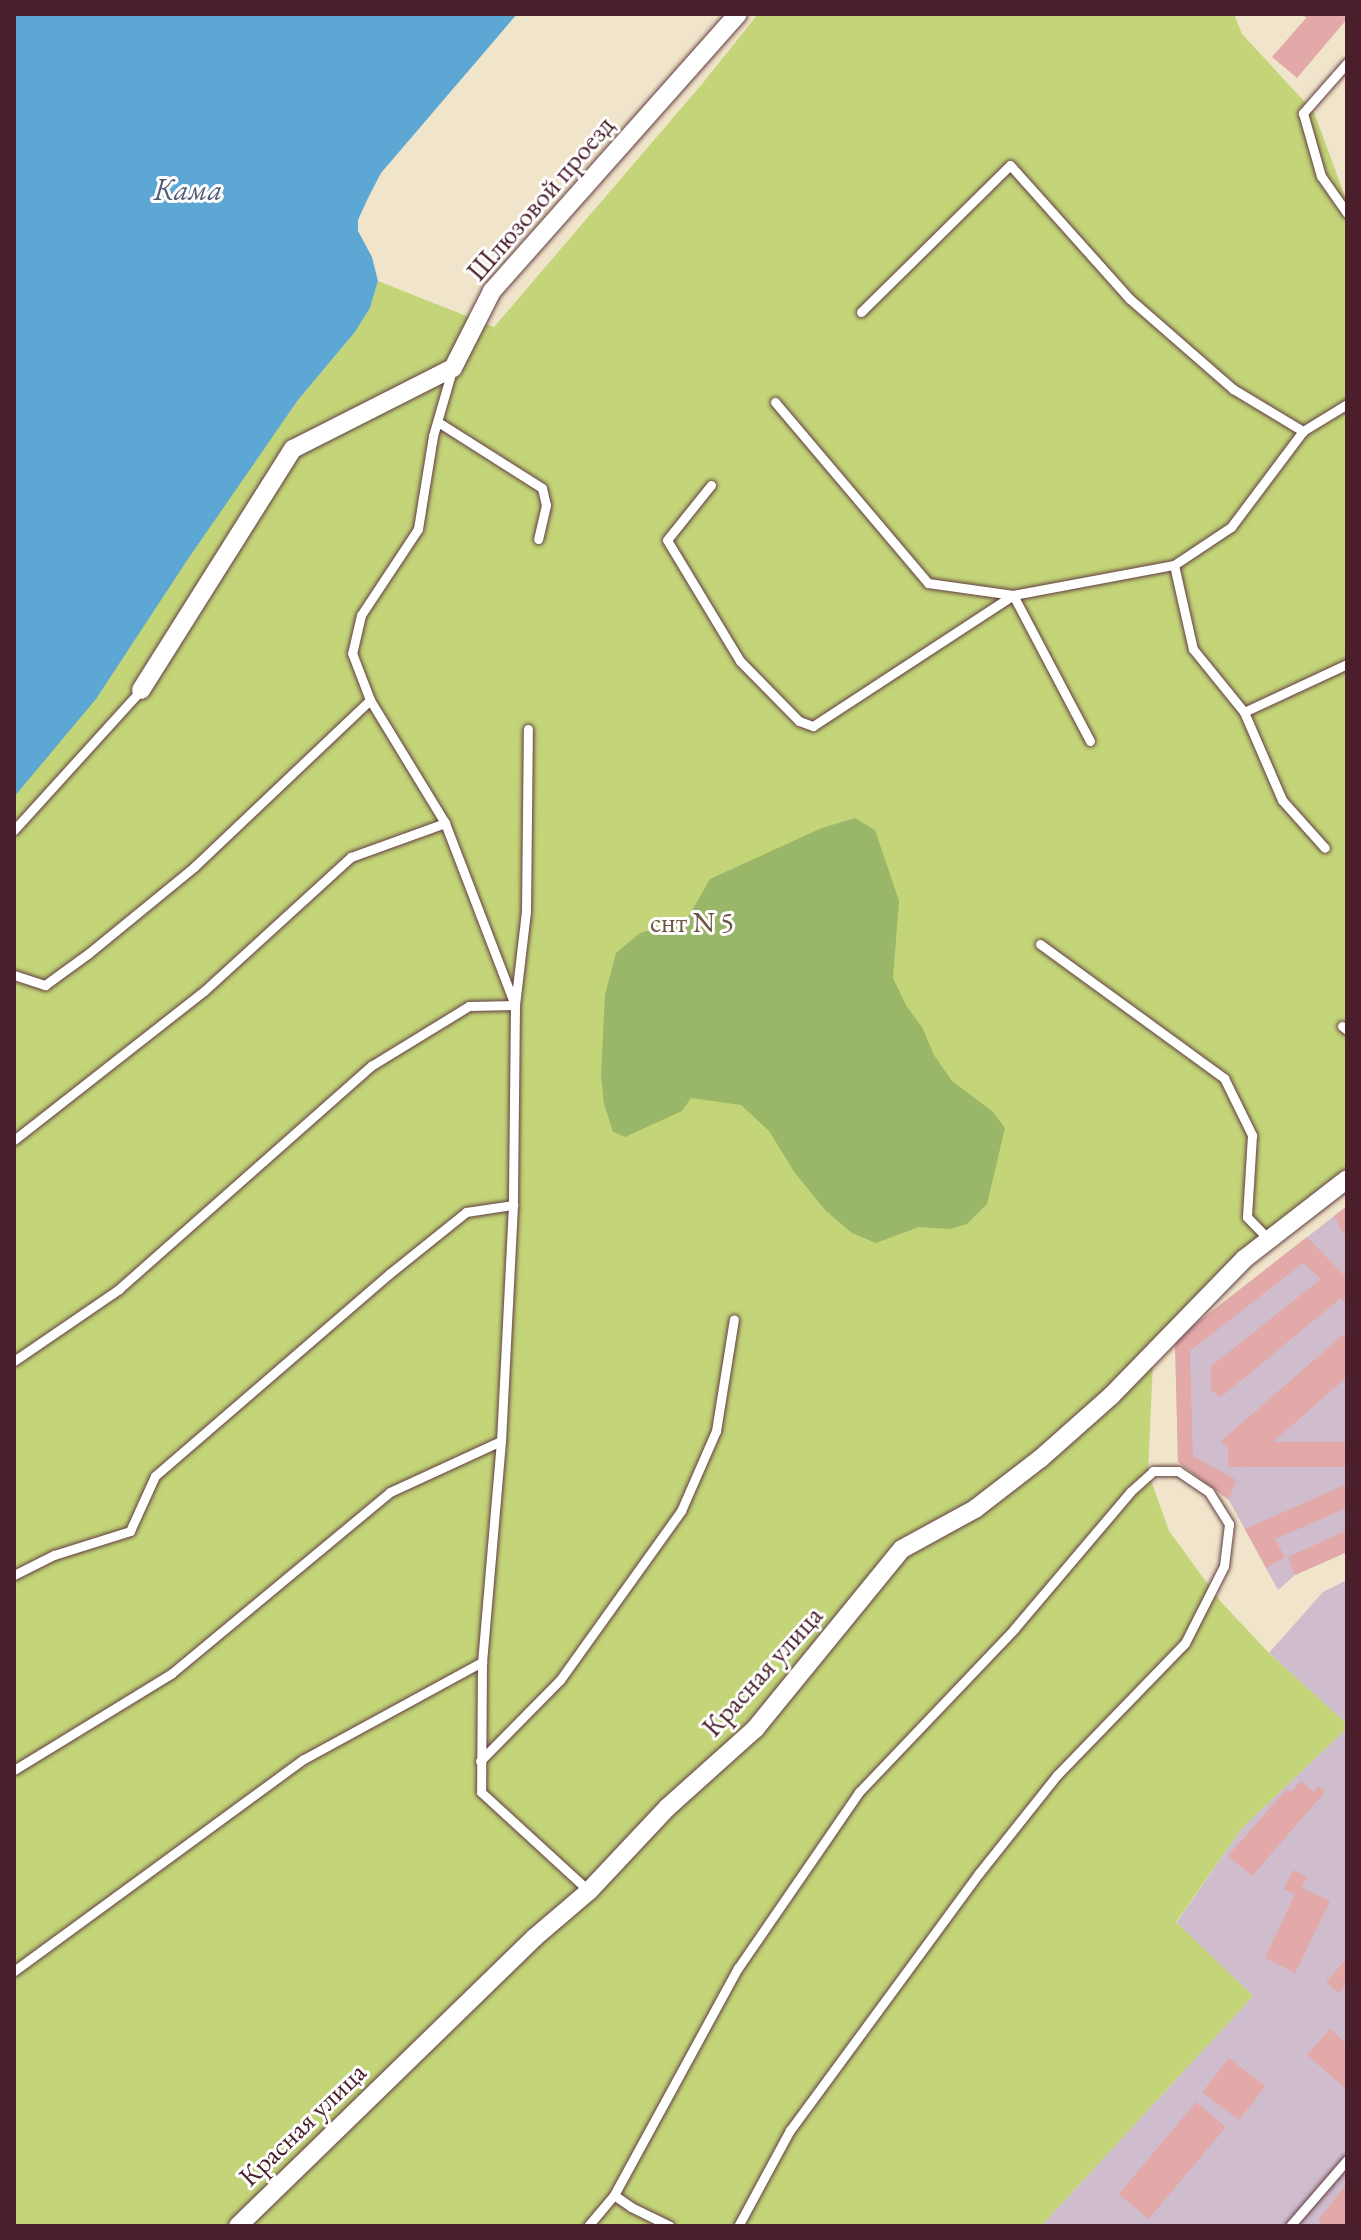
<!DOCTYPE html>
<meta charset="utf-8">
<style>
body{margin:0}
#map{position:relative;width:1361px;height:2240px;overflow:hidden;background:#f0e5ca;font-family:"EB Garamond",serif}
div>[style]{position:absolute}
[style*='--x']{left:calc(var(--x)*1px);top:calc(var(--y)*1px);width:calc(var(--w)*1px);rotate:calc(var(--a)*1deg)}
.industrial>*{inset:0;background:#cfbdce}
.green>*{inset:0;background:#c3d578}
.forest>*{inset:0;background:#9ab668}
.water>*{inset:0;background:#5da7d4}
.building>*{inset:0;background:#e3a9a8;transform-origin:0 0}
.roads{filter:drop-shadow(0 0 2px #633d43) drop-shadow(0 0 2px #633d43)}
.lane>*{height:9px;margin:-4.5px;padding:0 4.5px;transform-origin:4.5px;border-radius:4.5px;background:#fff}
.street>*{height:18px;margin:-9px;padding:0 9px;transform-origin:9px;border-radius:9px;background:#fff}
span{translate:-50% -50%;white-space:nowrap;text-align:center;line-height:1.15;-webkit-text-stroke:6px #fff;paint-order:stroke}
.street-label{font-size:28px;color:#4a1f2b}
.park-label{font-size:28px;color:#6e5642}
.water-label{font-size:30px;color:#535c77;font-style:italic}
.frame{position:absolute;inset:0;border:16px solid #4a1f2b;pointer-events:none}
</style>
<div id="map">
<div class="industrial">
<div style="clip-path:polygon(1347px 1206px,1347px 1552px,1295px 1575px,1278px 1590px,1229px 1500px,1178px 1462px,1175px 1340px)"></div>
<div style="clip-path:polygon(1347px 1580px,1347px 1724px,1269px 1653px,1323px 1592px)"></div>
<div style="clip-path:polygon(1347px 1728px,1347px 2226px,1041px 2226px,1253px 1996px,1176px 1923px,1242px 1828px)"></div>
</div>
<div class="green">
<div style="clip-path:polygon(758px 14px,1234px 14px,1242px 34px,1314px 112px,1347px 202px,1347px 1176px,1154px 1339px,1148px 1472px,1169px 1531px,1221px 1602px,1269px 1653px,1347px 1724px,1347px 1728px,1242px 1828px,1176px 1922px,1253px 1996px,1041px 2226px,14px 2226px,14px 797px,298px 400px,355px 332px,370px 308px,378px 281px,494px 327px,702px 84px)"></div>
</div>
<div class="forest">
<div style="clip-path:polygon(855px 818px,875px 830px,899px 901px,893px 978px,907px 1007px,922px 1027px,934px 1055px,952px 1081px,992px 1111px,1005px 1128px,987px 1204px,967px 1224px,950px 1229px,919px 1227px,876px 1243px,852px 1233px,826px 1211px,795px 1173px,769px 1131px,741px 1105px,691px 1098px,682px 1111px,625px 1137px,613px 1132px,604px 1104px,601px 1075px,605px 995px,616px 953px,640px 933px,687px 919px,710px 879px,822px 828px)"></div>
</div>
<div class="water">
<div style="clip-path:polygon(517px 14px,381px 173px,368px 198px,358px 220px,358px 231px,372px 257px,378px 281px,370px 308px,355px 332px,298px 400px,188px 559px,96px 699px,14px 797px,14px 15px)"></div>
</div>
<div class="building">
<div style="clip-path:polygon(1302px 14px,1347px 14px,1347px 19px,1297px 78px,1272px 57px,1306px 18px)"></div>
<div style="clip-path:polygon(1347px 1206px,1347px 1241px,1334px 1216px)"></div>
<div style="clip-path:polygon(1307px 1237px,1347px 1278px,1347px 1304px,1341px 1298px,1221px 1397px,1211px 1390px,1211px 1366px,1321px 1279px,1303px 1263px,1190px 1351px,1193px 1456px,1236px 1480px,1229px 1500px,1178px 1462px,1175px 1340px)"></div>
<div style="clip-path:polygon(1344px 1334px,1347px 1338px,1347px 1377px,1243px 1468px,1221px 1441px)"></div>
<div style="left:1347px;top:1442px;width:25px;height:119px;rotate:90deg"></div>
<div style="clip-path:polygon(1347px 1484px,1347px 1508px,1275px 1539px,1285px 1557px,1266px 1568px,1245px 1529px)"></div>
<div style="clip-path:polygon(1347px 1530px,1347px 1552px,1295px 1575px,1288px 1557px)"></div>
<div style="clip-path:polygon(1301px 1781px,1314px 1792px,1319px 1786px,1325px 1792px,1252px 1876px,1228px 1856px,1287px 1789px,1291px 1792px)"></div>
<div style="clip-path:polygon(1293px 1870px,1307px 1877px,1302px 1888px,1330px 1901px,1295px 1973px,1265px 1958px,1295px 1894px,1284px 1889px)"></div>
<div style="clip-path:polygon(1347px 1958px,1347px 1984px,1339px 1993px,1326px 1982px)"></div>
<div style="clip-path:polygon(1330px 2029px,1347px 2044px,1347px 2090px,1307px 2055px)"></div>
<div style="left:1229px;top:2058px;width:46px;height:43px;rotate:38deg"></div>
<div style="left:1196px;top:2102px;width:39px;height:120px;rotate:40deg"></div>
<div style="clip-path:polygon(1347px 2184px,1347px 2226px,1318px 2226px,1321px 2222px,1318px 2220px)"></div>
</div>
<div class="roads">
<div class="lane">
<div style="--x:1347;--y:63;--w:67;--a:131.3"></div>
<div style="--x:1303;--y:113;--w:66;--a:74.1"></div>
<div style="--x:1321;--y:176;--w:45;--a:54.9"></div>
<div style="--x:861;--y:312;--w:209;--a:-44.6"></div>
<div style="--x:1010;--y:165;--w:180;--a:48.2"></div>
<div style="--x:1130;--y:299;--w:137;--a:41.1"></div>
<div style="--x:1233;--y:389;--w:82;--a:31"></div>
<div style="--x:452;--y:370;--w:69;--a:106.1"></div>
<div style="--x:433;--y:436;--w:94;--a:99.2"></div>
<div style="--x:418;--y:529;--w:103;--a:123.5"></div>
<div style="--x:361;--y:615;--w:39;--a:103"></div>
<div style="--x:352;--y:653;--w:50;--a:69"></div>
<div style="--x:370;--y:700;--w:144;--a:58.6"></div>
<div style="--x:445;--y:823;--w:195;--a:69"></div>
<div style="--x:515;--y:1005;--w:200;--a:90.6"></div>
<div style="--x:513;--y:1205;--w:236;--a:92.9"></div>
<div style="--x:501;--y:1441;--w:222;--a:94.9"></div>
<div style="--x:482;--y:1662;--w:130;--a:90.4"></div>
<div style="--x:481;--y:1792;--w:147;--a:42.5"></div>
<div style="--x:775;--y:402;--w:237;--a:49.8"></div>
<div style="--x:928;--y:583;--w:86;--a:8"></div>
<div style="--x:1013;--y:595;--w:164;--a:-10.6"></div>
<div style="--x:1174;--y:565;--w:69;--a:-33.7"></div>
<div style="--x:1231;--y:527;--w:120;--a:-53.1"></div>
<div style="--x:1303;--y:431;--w:52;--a:-31.5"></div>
<div style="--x:438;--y:422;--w:123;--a:32.4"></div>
<div style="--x:542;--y:488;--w:17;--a:77"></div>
<div style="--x:546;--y:505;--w:35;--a:103"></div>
<div style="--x:711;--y:485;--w:70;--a:128.7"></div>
<div style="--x:667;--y:540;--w:141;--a:58.9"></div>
<div style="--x:740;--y:661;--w:84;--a:45.5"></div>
<div style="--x:799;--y:721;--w:15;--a:20"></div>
<div style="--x:813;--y:726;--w:239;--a:-33.2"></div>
<div style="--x:1013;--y:595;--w:165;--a:62.2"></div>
<div style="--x:1174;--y:565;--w:86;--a:77.3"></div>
<div style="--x:1193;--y:649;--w:81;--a:51"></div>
<div style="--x:1244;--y:712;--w:96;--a:66.6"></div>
<div style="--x:1282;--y:800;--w:64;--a:48.1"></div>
<div style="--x:1244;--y:712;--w:114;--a:-25"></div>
<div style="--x:14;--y:830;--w:189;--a:-47.8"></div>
<div style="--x:1040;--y:944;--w:228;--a:36.1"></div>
<div style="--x:1224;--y:1078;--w:64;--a:63.8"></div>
<div style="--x:1252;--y:1135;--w:82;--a:93.5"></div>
<div style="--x:1247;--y:1217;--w:33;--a:46"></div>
<div style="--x:14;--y:975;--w:33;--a:18"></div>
<div style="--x:45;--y:985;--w:54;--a:-36"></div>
<div style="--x:89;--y:953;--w:136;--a:-39.3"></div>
<div style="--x:194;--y:867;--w:243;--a:-43.5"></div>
<div style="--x:1342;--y:1026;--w:6;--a:39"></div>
<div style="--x:14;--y:1140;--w:241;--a:-38.1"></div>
<div style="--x:204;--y:991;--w:199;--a:-42.4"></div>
<div style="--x:351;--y:857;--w:100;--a:-19.9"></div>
<div style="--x:14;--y:1361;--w:127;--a:-34.4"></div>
<div style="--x:119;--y:1289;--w:337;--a:-41.5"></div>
<div style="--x:371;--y:1066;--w:115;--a:-31.5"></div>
<div style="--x:469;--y:1006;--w:46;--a:-1.2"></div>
<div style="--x:515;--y:1005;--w:95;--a:-83.3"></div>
<div style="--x:526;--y:911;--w:182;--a:-89.4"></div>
<div style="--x:14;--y:1575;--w:45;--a:-26.6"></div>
<div style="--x:54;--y:1555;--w:80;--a:-17.5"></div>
<div style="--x:130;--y:1531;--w:60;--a:-65.6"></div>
<div style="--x:155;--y:1476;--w:309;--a:-40.8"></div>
<div style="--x:389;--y:1274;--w:99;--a:-38.8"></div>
<div style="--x:466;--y:1212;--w:48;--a:-8.5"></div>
<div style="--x:480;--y:1761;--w:114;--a:-45.4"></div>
<div style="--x:560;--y:1680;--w:208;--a:-54.4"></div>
<div style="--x:681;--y:1511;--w:87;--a:-66.4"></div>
<div style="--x:716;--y:1431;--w:113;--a:-80.9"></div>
<div style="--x:14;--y:1770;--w:185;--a:-31.5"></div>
<div style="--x:172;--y:1673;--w:283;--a:-39.7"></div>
<div style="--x:390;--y:1492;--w:122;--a:-24.7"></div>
<div style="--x:14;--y:1971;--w:359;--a:-36.2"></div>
<div style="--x:304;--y:1759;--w:203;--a:-28.6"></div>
<div style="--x:614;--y:2195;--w:21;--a:35"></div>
<div style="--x:631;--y:2207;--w:43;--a:26"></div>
<div style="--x:588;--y:2226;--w:40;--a:-50"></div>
<div style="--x:614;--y:2195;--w:259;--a:-61.4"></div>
<div style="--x:738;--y:1968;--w:214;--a:-55.5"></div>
<div style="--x:859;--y:1792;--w:225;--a:-46.4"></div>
<div style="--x:1014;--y:1629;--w:180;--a:-49.7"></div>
<div style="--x:1130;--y:1492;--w:31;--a:-42"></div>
<div style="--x:1153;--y:1471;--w:25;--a:0"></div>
<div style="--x:1178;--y:1471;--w:37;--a:34"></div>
<div style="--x:1209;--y:1492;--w:38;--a:58"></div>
<div style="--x:1229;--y:1524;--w:42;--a:96.8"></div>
<div style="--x:1224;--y:1566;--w:86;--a:116.9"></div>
<div style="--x:1185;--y:1643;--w:184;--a:134.1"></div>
<div style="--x:1057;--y:1775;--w:125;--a:128.5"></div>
<div style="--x:979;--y:1873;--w:319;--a:126.3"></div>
<div style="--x:790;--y:2130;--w:109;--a:118.4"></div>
<div style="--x:1290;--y:2226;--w:87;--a:-49.2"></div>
</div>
<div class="street">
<div style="--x:141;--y:690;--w:285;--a:-57.8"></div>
<div style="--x:293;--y:449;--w:179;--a:-26.9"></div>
<div style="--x:453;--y:368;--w:86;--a:-63.1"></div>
<div style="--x:492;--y:291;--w:370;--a:-48.4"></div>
<div style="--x:238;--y:2226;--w:413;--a:-44.2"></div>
<div style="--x:534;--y:1938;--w:72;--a:-40.5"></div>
<div style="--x:589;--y:1891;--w:115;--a:-46.8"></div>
<div style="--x:668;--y:1807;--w:117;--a:-41.9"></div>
<div style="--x:755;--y:1729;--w:232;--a:-50.8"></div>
<div style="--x:902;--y:1549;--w:83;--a:-28.7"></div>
<div style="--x:975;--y:1509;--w:82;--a:-37.6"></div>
<div style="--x:1040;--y:1459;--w:95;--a:-41.6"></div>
<div style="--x:1111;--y:1396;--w:191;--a:-45.8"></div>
<div style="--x:1244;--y:1259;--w:130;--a:-37.8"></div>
</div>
</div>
<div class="street-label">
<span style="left:540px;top:198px;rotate:-49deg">Шлюзовой проезд</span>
<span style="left:762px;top:1671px;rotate:-48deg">Красная улица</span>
<span style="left:302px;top:2124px;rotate:-44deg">Красная улица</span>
</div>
<div class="park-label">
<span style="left:692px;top:922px">снт N 5</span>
</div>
<div class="water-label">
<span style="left:188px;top:190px">Кама</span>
</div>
<div class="frame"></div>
</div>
